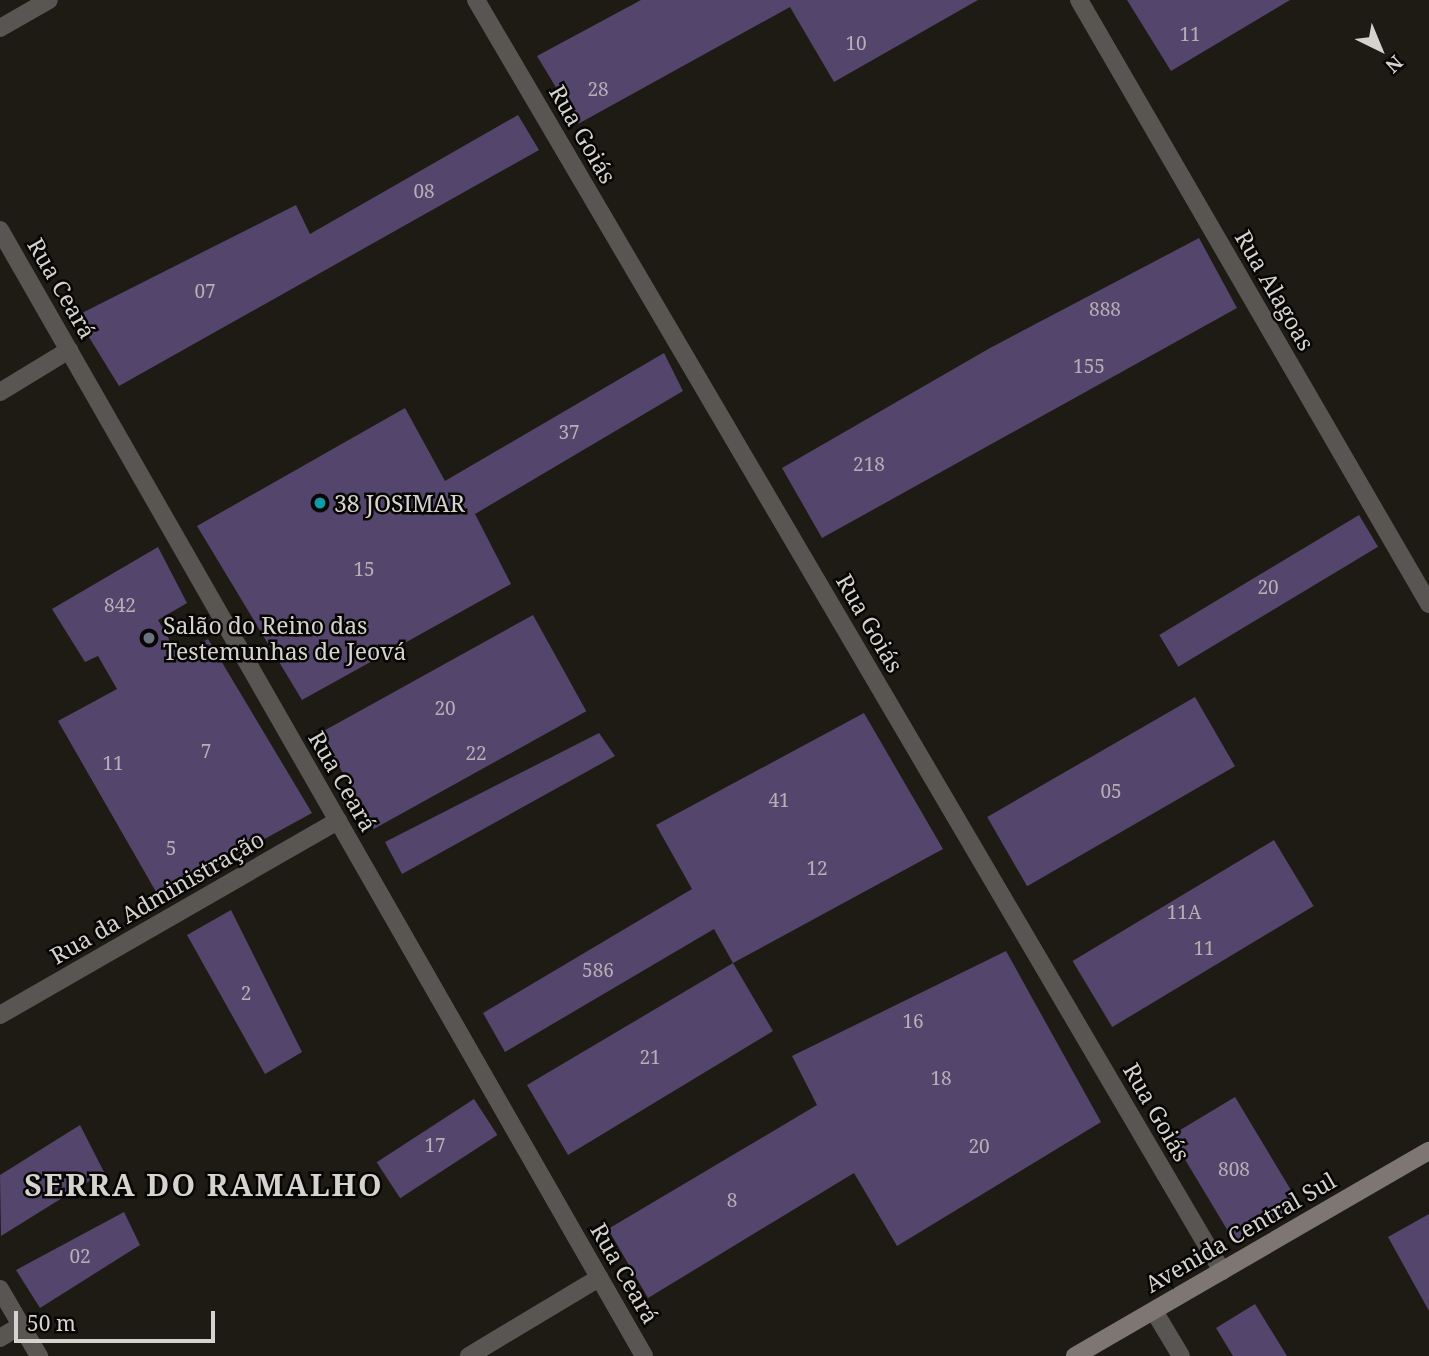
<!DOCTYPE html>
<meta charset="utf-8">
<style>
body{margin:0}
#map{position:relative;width:1429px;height:1356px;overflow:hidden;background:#1e1b14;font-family:"Noto Serif",serif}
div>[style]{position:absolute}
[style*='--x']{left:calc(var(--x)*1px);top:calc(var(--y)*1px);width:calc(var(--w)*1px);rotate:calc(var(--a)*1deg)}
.building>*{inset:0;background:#54456c;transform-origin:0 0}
.minor>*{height:18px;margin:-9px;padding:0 9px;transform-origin:9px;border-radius:9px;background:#595553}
.secondary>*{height:18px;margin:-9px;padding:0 9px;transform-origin:9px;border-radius:9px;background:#7d7673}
.dots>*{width:19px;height:19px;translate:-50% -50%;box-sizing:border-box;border:4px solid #070604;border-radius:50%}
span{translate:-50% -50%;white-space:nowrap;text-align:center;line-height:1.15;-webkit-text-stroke:5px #070604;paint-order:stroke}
.number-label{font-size:19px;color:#b5b0b6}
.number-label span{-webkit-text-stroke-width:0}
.street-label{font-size:23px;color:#d5d3ce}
.poi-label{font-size:23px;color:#d5d3ce}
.left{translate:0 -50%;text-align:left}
.district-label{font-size:30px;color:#d5d3ce;font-weight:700;letter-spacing:2px}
.north{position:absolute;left:1345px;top:14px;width:70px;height:70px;-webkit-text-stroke:5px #070604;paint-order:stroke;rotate:137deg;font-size:19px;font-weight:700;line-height:28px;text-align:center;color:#d5d3ce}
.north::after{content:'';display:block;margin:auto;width:24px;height:32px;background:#d5d3ce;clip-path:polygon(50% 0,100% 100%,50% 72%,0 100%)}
.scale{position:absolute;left:14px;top:1311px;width:201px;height:32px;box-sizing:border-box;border:4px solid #d5d3ce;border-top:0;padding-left:9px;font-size:21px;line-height:24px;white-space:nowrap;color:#d5d3ce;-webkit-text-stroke:5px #070604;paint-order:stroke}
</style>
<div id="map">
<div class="building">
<div style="clip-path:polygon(641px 0,978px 0,834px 82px,790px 7px,578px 124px,537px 56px)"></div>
<div style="clip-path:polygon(1127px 0,1290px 0,1171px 71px)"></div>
<div style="clip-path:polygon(518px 115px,539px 150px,119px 386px,76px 316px,296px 205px,310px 234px)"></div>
<div style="clip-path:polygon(1199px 238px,1237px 308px,822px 538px,782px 468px,990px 348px)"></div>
<div style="clip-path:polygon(664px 353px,683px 391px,475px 514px,511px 584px,302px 700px,197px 526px,405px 408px,445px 481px)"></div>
<div style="left:1359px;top:515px;width:37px;height:233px;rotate:59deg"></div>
<div style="clip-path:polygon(158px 547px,187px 603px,158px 620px,178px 655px,208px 639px,312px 813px,159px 897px,58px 721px,117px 689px,98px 656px,85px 662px,52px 609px)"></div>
<div style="left:533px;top:615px;width:110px;height:243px;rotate:61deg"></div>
<div style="left:1195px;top:697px;width:80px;height:240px;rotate:60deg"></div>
<div style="clip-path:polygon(864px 713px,943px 849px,733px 963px,773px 1031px,568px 1155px,527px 1085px,733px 963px,714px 929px,505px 1052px,483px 1013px,692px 889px,656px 825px)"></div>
<div style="clip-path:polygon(599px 733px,615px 756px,402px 874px,385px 842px)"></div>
<div style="left:1274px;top:840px;width:77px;height:235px;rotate:59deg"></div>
<div style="clip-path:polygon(231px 910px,302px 1052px,265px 1074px,187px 935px)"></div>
<div style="clip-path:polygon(1006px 951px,1101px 1122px,897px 1246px,854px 1173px,648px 1298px,608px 1229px,817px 1105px,792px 1056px)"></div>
<div style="left:1235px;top:1097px;width:124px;height:75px;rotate:59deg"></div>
<div style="left:474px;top:1099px;width:43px;height:116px;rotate:57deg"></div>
<div style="clip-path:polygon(80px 1125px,104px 1172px,1px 1236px,0 1175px)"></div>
<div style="clip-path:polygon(124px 1212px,140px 1245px,40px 1308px,16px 1270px)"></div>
<div style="clip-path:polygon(1429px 1214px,1429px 1311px,1388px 1237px)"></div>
<div style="clip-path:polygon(1255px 1304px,1287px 1356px,1233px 1356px,1216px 1328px)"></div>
</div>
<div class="minor">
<div style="--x:476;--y:0;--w:1474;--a:59.59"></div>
<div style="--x:1079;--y:0;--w:698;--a:59.91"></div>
<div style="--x:0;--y:28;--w:56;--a:-29.7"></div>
<div style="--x:0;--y:230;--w:1297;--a:60.23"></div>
<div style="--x:0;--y:392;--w:81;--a:-31.3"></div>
<div style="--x:0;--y:1015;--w:390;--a:-29.9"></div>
<div style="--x:0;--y:1289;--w:78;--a:59.8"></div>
<div style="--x:1154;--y:1311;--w:52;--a:59"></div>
<div style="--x:0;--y:1338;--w:23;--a:-31"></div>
<div style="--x:469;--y:1356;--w:152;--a:-31"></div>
</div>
<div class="secondary">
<div style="--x:1075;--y:1356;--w:409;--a:-30.1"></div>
</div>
<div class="dots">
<div style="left:320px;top:503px;background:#0f9aa8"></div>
<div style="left:149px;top:638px;background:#6b7280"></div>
</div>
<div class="number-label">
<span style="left:1190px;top:35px">11</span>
<span style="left:856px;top:44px">10</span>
<span style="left:598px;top:90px">28</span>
<span style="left:424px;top:192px">08</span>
<span style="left:205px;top:292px">07</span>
<span style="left:1105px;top:310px">888</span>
<span style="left:1089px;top:367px">155</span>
<span style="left:569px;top:433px">37</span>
<span style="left:869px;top:465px">218</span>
<span style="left:364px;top:570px">15</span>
<span style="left:1268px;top:588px">20</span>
<span style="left:120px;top:606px">842</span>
<span style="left:445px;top:709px">20</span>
<span style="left:206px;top:752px">7</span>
<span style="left:476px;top:754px">22</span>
<span style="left:113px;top:764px">11</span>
<span style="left:1111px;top:792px">05</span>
<span style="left:779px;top:801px">41</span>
<span style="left:171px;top:849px">5</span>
<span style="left:817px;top:869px">12</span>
<span style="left:1184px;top:913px">11A</span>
<span style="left:1204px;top:949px">11</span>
<span style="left:598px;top:971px">586</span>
<span style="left:246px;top:994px">2</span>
<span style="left:913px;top:1022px">16</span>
<span style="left:650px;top:1058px">21</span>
<span style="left:941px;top:1079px">18</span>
<span style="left:435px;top:1146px">17</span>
<span style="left:979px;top:1147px">20</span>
<span style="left:1234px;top:1170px">808</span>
<span style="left:732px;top:1201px">8</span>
<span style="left:80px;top:1257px">02</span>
</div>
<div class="street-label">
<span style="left:583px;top:134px;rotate:60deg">Rua Goiás</span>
<span style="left:62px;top:288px;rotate:60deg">Rua Ceará</span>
<span style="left:1275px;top:290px;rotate:60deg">Rua Alagoas</span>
<span style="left:870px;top:623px;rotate:60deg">Rua Goiás</span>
<span style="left:343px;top:781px;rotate:60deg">Rua Ceará</span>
<span style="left:157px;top:897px;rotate:-30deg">Rua da Administração</span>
<span style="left:1157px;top:1112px;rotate:60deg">Rua Goiás</span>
<span style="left:1240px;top:1232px;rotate:-30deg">Avenida Central Sul</span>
<span style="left:625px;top:1273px;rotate:60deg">Rua Ceará</span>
</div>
<div class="poi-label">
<span class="left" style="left:334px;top:503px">38 JOSIMAR</span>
<span class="left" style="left:163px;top:638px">Salão do Reino das<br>Testemunhas de Jeová</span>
</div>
<div class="district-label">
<span style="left:204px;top:1185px">SERRA DO RAMALHO</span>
</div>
<div class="north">N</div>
<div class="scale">50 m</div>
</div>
